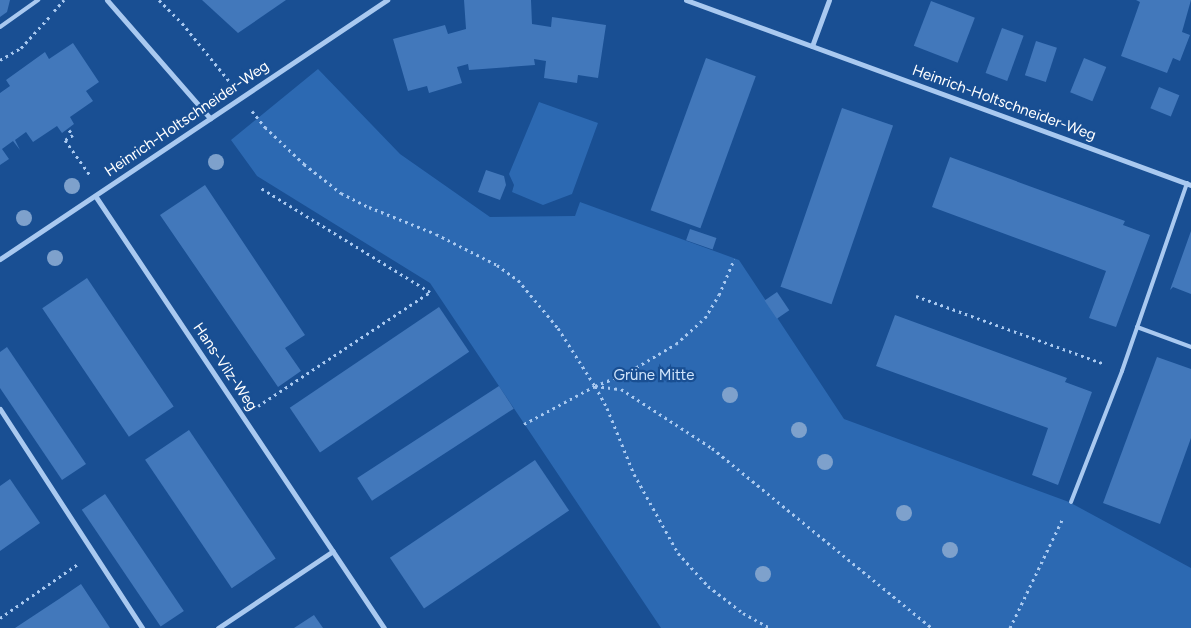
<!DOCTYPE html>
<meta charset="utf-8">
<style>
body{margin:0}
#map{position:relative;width:1191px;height:628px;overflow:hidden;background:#194f93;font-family:Figtree,sans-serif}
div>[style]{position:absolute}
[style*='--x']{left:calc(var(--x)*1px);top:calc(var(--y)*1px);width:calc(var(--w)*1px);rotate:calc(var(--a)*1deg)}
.green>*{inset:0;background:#2c69b2}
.building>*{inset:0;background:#4278bb;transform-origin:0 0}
.path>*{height:3px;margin-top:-1.5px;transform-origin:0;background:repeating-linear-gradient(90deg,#a9c9f0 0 2.5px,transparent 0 6.5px)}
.lane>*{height:4px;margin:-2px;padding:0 2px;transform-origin:2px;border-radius:2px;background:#a9c9f0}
.street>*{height:5px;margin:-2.5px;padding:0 2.5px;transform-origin:2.5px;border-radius:2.5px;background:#a9c9f0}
.trees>*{width:16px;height:16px;margin:-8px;border-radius:50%;background:#7ea1cc}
span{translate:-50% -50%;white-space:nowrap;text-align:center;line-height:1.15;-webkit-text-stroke:4.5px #194f93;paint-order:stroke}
.street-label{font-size:15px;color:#fff}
.park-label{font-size:15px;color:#d0e4fb}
</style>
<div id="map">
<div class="green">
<div style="clip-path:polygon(318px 69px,400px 154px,490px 217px,575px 216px,580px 202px,739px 260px,844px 419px,1069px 502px,1191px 568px,1191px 628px,661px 628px,430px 283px,257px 176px,231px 140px)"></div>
<div style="clip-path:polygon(539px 102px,598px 123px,572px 194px,543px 205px,512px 192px,514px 185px,509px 174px)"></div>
</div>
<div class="building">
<div style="clip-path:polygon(0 0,10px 0,7px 12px,0 17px)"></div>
<div style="clip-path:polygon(202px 0,286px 0,238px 33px)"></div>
<div style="clip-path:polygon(464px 0,531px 0,532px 24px,551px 27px,552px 17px,606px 25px,598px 78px,578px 75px,577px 83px,544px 78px,546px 61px,534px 59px,535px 65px,469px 70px,468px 64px,457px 67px,462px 83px,429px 93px,427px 86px,408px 91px,393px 39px,445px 25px,448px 34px,466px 29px)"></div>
<div style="clip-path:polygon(1136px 0,1191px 0,1182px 32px,1190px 35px,1180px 61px,1173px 58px,1167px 73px,1121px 56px,1140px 2px)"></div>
<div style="left:931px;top:1px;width:47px;height:48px;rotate:21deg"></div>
<div style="left:1002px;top:28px;width:23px;height:48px;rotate:20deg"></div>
<div style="left:1036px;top:41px;width:22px;height:36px;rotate:18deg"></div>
<div style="clip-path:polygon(73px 43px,99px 82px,86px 91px,93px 101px,70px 117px,74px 124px,62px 133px,57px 126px,33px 142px,26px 132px,15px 140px,20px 150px,13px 141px,2px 149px,9px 159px,0 165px,0 93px,10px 86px,6px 80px,45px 52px,49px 59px)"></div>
<div style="left:706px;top:58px;width:53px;height:162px;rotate:20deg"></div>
<div style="left:1084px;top:58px;width:24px;height:37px;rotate:22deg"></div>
<div style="left:1159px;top:87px;width:22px;height:23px;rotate:22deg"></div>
<div style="left:842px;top:108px;width:54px;height:189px;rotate:19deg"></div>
<div style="clip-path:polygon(950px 157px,1125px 221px,1123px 225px,1150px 235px,1116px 327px,1089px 318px,1106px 271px,932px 207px)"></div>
<div style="clip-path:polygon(486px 170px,504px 176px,506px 185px,500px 200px,478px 192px)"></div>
<div style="clip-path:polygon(205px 185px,305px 335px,285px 348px,301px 371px,278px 387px,160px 215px)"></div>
<div style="left:690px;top:229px;width:28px;height:12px;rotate:19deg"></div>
<div style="clip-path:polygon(1191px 231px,1191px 294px,1173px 287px,1170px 290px)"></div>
<div style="left:87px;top:278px;width:155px;height:54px;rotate:56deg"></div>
<div style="left:777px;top:292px;width:22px;height:15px;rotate:56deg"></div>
<div style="left:439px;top:307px;width:54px;height:180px;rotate:56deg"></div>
<div style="clip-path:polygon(895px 315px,1067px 378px,1065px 382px,1092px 392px,1058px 485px,1032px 475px,1048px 428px,876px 366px)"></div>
<div style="clip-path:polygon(7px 347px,86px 464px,62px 480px,0 388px,0 352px)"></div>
<div style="clip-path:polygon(1157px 357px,1191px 369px,1191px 438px,1160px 524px,1103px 503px)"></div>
<div style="left:499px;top:386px;width:27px;height:169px;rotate:57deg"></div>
<div style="left:189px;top:430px;width:155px;height:53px;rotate:56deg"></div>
<div style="left:535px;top:460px;width:61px;height:175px;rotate:56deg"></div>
<div style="clip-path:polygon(10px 479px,40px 523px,0 551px,0 486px)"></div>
<div style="left:105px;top:494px;width:141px;height:28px;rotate:56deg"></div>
<div style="clip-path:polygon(81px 584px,110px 628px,15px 628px,59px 599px)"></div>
<div style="clip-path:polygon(314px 615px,323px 628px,294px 628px)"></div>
</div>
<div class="path">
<div style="--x:159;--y:0;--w:33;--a:45"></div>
<div style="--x:182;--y:23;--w:76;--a:50.9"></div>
<div style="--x:54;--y:11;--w:15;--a:-48"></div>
<div style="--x:0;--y:60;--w:24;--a:-30"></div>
<div style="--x:21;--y:48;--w:43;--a:-47.8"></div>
<div style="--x:252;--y:111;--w:21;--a:51"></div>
<div style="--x:265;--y:127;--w:54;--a:43.5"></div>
<div style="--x:304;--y:164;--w:47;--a:38.1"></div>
<div style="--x:341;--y:193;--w:31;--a:27"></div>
<div style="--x:369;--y:207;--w:72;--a:21.9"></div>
<div style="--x:436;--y:234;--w:68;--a:26.9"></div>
<div style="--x:497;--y:265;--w:26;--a:36"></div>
<div style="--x:518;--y:280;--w:62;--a:50.2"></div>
<div style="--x:558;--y:328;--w:69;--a:57.5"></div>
<div style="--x:595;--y:386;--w:25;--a:61"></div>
<div style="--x:607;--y:408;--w:71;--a:67.8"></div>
<div style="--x:634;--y:474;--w:90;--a:60.9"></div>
<div style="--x:678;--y:553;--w:45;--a:47.7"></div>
<div style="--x:708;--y:586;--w:44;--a:37.6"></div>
<div style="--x:743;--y:613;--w:31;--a:29"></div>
<div style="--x:69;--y:130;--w:6;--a:51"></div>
<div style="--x:73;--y:135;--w:9;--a:148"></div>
<div style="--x:65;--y:140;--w:43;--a:54.5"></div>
<div style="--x:916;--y:296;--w:201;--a:19.8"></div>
<div style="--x:595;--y:386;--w:26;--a:7"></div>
<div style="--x:621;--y:389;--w:108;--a:33"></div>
<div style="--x:712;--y:448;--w:284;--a:39.3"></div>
<div style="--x:258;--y:406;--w:206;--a:-33.5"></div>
<div style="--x:430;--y:292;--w:198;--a:-148.4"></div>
<div style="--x:524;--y:424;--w:81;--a:-28.2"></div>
<div style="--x:595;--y:386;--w:32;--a:-22"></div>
<div style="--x:625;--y:374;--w:59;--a:-30.5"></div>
<div style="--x:676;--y:344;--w:39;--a:-42"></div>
<div style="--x:705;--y:318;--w:27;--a:-59"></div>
<div style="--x:719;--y:295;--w:39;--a:-67"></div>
<div style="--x:0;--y:618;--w:96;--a:-34.8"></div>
<div style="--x:1010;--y:628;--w:122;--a:-64.3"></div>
</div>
<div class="lane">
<div style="--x:0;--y:27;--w:47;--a:-35.4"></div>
<div style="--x:1137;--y:327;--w:58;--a:20.3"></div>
<div style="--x:1071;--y:502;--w:141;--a:-68.7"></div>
<div style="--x:1122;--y:371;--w:199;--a:-70.9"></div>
</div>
<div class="street">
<div style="--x:107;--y:0;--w:157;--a:48.9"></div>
<div style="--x:686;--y:0;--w:538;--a:20.12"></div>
<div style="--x:812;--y:46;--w:49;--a:-69.7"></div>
<div style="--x:96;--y:197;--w:518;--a:56.25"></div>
<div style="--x:0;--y:259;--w:466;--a:-33.8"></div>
<div style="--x:0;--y:409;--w:261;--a:57"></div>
<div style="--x:218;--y:628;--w:138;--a:-33.8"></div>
</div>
<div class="trees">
<div style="left:216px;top:162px"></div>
<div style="left:72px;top:186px"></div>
<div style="left:24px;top:218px"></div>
<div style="left:55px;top:258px"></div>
<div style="left:730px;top:395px"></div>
<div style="left:799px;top:430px"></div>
<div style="left:825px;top:462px"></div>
<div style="left:904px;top:513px"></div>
<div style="left:950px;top:550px"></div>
<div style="left:763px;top:574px"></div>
</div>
<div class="street-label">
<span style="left:1004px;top:103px;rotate:20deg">Heinrich-Holtschneider-Weg</span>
<span style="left:187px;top:119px;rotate:-34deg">Heinrich-Holtschneider-Weg</span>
<span style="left:225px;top:367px;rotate:56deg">Hans-Vilz-Weg</span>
</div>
<div class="park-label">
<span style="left:654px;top:376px">Grüne Mitte</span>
</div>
</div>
